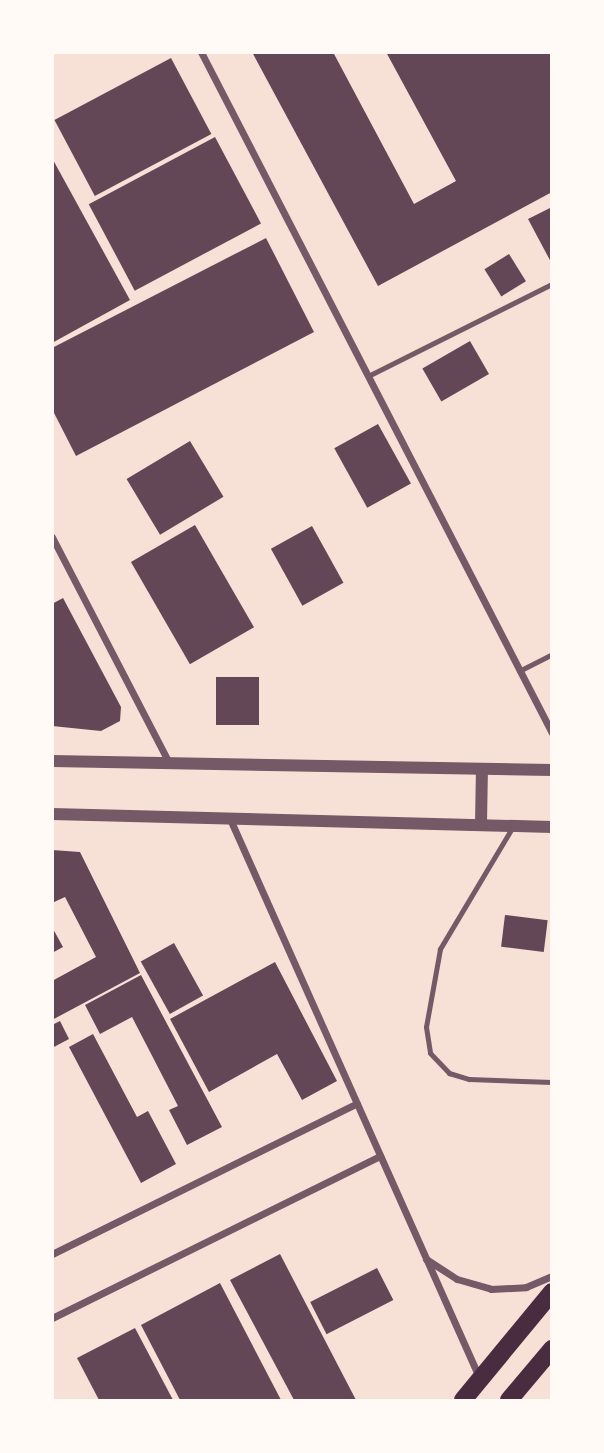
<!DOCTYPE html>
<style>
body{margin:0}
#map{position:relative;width:604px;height:1453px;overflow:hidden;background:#f7e1d7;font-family:Jost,sans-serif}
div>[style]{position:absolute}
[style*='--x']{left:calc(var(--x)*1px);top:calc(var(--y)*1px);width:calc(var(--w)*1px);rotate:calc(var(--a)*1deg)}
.building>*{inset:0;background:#644757;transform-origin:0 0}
.service>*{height:5px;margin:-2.5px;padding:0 2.5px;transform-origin:2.5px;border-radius:2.5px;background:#755966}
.minor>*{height:7px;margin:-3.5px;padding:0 3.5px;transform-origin:3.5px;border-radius:3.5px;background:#755966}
.tertiary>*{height:12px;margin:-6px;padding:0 6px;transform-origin:6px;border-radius:6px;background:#755966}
.primary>*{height:18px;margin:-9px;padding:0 9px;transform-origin:9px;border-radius:9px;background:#4a2c40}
span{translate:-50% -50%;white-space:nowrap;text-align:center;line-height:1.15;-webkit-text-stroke:5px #fffaf5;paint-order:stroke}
.frame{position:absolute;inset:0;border:54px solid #fffaf5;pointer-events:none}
</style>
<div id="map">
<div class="building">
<div style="clip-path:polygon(252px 52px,333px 52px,414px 204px,456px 181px,386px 52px,552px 52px,552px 192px,378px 286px)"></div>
<div style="left:171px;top:58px;width:86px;height:132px;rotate:62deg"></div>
<div style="left:215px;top:137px;width:98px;height:143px;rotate:62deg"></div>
<div style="clip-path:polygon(52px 158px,130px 300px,52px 343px)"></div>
<div style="clip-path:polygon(552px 207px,552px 264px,528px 219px)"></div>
<div style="clip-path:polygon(266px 238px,314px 332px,76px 456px,52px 409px,52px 348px)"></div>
<div style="left:509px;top:254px;width:32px;height:29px;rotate:58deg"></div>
<div style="left:470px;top:341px;width:38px;height:55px;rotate:60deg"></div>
<div style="left:378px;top:424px;width:68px;height:50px;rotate:61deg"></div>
<div style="left:190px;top:441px;width:65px;height:74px;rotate:59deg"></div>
<div style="left:195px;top:525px;width:118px;height:74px;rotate:60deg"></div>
<div style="left:312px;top:526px;width:65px;height:47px;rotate:61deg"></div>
<div style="clip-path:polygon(63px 598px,121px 707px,120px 721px,101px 731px,52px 726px,52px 604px)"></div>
<div style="left:216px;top:677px;width:43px;height:48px"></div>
<div style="clip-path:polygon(52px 850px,80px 852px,140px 973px,52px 1020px,52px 981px,96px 957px,65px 897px,52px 903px)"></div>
<div style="left:505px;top:915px;width:43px;height:32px;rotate:7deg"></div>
<div style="clip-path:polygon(52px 927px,63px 947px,52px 953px)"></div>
<div style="left:174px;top:943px;width:60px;height:38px;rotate:61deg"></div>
<div style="clip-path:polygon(275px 962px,337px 1081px,302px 1100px,277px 1054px,209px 1092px,170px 1019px)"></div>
<div style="clip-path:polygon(141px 975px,222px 1127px,187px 1145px,169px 1110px,178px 1106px,132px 1017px,100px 1034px,85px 1005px)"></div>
<div style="clip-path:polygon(60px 1021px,69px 1039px,52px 1048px,52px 1025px)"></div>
<div style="clip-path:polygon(93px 1034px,137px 1117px,148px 1111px,176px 1164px,141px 1183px,69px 1047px)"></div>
<div style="clip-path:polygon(280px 1254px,356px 1400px,294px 1400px,230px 1280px)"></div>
<div style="left:377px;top:1268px;width:36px;height:75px;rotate:63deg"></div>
<div style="clip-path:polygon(220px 1283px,281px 1400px,180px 1400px,141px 1325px)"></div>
<div style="clip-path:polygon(135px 1328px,173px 1400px,99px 1400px,77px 1358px)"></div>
</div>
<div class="service">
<div style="--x:368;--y:376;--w:206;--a:-26.6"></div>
<div style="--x:519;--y:671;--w:37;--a:-27"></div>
<div style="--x:512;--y:828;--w:141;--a:120.8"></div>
<div style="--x:440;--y:949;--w:79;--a:100.2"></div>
<div style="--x:426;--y:1027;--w:26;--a:81"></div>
<div style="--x:430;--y:1053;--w:28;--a:46"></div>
<div style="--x:449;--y:1073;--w:21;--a:17"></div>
<div style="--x:469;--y:1079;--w:83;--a:2.1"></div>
</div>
<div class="minor">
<div style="--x:201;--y:52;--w:766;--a:62.73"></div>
<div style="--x:52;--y:537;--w:254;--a:62.6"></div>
<div style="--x:230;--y:819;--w:611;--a:65.95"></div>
<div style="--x:52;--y:1254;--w:340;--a:-26.3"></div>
<div style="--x:426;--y:1259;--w:37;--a:33"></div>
<div style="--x:457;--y:1279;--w:35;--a:16"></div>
<div style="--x:491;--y:1289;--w:35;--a:-3"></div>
<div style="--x:526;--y:1287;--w:28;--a:-23"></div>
<div style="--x:52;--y:1318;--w:366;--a:-26.3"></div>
</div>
<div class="tertiary">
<div style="--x:52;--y:761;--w:500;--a:1.03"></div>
<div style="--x:52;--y:814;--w:500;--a:1.49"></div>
<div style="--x:481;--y:824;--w:55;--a:-89"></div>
</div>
<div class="primary">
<div style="--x:463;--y:1400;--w:140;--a:-50.5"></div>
<div style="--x:509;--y:1400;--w:67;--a:-49.9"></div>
</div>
<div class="frame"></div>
</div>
